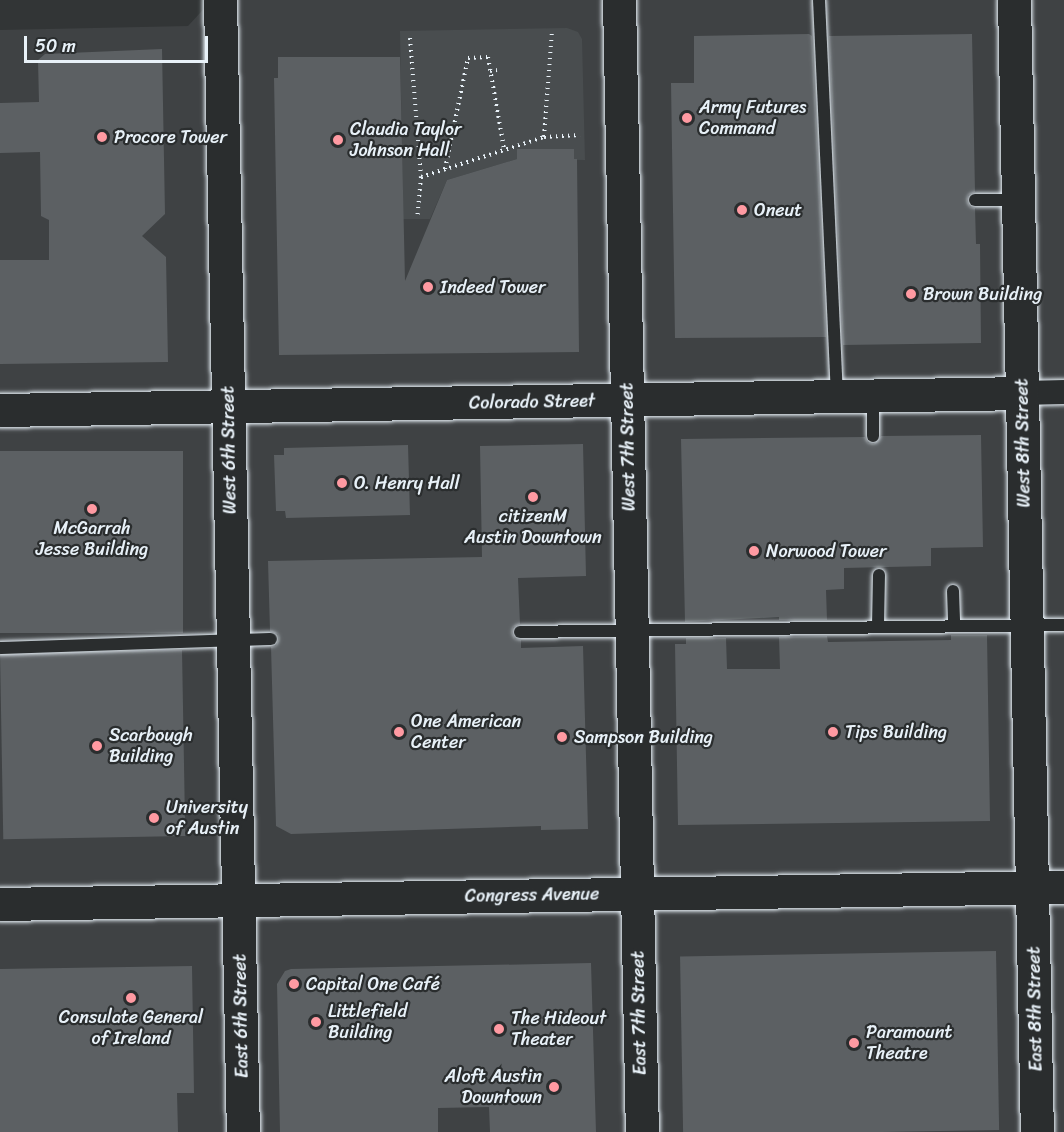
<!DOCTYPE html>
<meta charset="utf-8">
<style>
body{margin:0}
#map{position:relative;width:1064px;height:1132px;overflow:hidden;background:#323536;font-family:Sriracha,sans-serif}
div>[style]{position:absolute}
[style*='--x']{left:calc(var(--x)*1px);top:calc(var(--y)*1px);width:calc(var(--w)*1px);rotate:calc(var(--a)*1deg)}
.built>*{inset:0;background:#3f4244}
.green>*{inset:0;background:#494d4f}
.building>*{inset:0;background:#5c6063;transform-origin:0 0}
.path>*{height:4px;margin-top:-2px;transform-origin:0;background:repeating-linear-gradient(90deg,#e8f1f8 0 1.5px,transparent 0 6px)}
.roads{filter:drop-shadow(0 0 2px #e8f1f8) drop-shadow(0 0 2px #e8f1f8)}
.lane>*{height:12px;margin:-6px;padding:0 6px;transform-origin:6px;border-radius:6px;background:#2a2d2e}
.street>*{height:24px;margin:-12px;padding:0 12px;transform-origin:12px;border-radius:12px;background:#2a2d2e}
.secondary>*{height:33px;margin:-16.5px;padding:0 16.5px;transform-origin:16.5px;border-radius:16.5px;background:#2a2d2e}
.primary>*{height:33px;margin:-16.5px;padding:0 16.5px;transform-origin:16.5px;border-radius:16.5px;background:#2a2d2e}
.dots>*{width:16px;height:16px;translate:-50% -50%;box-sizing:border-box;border:3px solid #2a2d2e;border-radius:50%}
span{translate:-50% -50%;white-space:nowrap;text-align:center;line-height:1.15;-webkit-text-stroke:4.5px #2a2d2e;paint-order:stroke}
.poi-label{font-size:18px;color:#e8f1f8}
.left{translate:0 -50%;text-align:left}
.right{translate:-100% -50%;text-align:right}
.street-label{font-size:18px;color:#e8f1f8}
.scale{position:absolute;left:24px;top:36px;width:184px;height:27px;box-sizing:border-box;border:3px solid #e8f1f8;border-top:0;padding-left:8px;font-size:18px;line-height:21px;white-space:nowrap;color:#e8f1f8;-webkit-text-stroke:4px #2a2d2e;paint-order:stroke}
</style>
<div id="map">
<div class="built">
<div style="clip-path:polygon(212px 0,1064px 0,1064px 1132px,0 1132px,0 30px,188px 26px)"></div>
</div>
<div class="green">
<div style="clip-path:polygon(567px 28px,578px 32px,582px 39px,585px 160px,517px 159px,447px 180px,430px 219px,403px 219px,400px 31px)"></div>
</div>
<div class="building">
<div style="clip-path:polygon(809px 34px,812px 36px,826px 337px,675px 338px,671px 83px,694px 83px,694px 36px)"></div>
<div style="clip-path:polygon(972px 34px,975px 192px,968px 195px,967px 201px,970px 207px,975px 208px,976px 244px,980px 244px,981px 343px,843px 345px,829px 36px)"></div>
<div style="clip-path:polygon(162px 49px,165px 214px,142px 236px,166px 257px,168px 362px,0 364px,0 260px,49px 260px,49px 220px,41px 216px,40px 152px,0 153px,0 103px,39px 102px,38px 60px,45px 54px)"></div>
<div style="clip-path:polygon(278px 57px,400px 57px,405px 281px,447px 180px,517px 159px,517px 149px,574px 149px,574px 159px,577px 159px,579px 352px,279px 355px,274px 78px,278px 78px)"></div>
<div style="clip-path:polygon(981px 435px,983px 547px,931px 548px,931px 566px,844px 568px,844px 589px,826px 590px,827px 620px,779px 620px,779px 617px,685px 622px,681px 439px,865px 437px,868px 443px,874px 444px,881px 436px)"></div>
<div style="clip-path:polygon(583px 444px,586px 576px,518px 578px,520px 624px,513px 627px,512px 633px,515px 639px,521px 640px,521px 648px,583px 646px,588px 829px,541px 830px,541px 826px,291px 834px,276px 826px,271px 647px,276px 646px,279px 639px,278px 634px,270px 631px,268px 561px,482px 557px,480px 446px)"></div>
<div style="clip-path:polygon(408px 445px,410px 515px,286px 518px,285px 511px,276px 511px,274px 455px,284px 455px,284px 448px)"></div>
<div style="left:183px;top:451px;width:182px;height:183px;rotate:90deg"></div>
<div style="clip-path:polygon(951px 635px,987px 635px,990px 821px,678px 825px,675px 644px,686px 644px,686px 638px,726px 638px,727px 669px,780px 669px,779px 637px,827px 636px,828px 642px,951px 640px)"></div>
<div style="left:182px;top:650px;width:186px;height:182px;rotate:89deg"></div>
<div style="left:996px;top:951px;width:179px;height:316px;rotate:89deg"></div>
<div style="clip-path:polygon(591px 963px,596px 1132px,490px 1132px,489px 1107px,438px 1108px,438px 1132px,280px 1132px,277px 984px,285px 971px,291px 969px)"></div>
<div style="clip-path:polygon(192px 966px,194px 1093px,177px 1093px,178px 1132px,0 1132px,0 969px)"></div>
</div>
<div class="path">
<div style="--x:410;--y:38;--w:139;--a:85.5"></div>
<div style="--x:421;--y:177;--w:42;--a:95.4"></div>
<div style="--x:490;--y:71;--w:7;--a:-8"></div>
<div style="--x:544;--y:137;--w:106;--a:-85.7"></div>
<div style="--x:445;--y:169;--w:113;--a:-78.3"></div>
<div style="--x:468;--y:58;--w:20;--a:-3"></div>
<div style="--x:488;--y:57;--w:93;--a:80.1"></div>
<div style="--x:421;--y:177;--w:129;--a:-18"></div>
<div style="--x:544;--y:137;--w:36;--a:-3"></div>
</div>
<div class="roads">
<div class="lane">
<div style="--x:819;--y:0;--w:394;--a:87.4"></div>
<div style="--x:975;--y:200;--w:41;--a:0"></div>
<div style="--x:873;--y:397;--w:39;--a:90"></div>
<div style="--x:953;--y:591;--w:33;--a:88"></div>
<div style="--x:878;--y:626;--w:51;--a:-88.9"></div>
<div style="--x:520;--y:632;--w:544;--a:-0.74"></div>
<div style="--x:0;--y:648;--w:271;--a:-1.9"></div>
</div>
<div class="street">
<div style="--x:1022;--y:393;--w:42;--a:-1.4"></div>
</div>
<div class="secondary">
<div style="--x:220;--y:0;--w:1132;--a:88.84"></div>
<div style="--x:619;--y:0;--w:1132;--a:88.84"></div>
<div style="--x:1014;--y:0;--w:1132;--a:88.84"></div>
<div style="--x:0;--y:410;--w:1022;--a:-0.95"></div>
</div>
<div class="primary">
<div style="--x:0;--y:904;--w:1064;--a:-0.92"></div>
</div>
</div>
<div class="dots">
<div style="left:687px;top:118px;background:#ff9aa2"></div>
<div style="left:102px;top:137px;background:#ff9aa2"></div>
<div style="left:338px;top:140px;background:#ff9aa2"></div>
<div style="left:742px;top:210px;background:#ff9aa2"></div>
<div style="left:428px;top:287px;background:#ff9aa2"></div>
<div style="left:911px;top:294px;background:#ff9aa2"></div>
<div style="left:342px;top:483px;background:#ff9aa2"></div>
<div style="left:533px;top:497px;background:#ff9aa2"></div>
<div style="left:92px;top:509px;background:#ff9aa2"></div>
<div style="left:754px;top:551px;background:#ff9aa2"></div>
<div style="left:399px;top:732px;background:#ff9aa2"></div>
<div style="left:833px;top:732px;background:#ff9aa2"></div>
<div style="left:562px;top:737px;background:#ff9aa2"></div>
<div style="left:97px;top:746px;background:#ff9aa2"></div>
<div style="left:154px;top:818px;background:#ff9aa2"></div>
<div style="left:294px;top:984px;background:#ff9aa2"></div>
<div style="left:131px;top:998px;background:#ff9aa2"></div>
<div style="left:316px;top:1022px;background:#ff9aa2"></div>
<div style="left:499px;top:1029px;background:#ff9aa2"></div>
<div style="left:854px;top:1043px;background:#ff9aa2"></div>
<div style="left:554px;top:1087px;background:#ff9aa2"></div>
</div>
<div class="poi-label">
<span class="left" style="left:699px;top:118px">Army Futures<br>Command</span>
<span class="left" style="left:350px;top:140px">Claudia Taylor<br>Johnson Hall</span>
<span class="left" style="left:114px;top:137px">Procore Tower</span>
<span class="left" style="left:754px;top:210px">Oneut</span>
<span class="left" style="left:440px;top:287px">Indeed Tower</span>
<span class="left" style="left:923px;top:294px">Brown Building</span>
<span class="left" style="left:354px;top:483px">O. Henry Hall</span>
<span style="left:533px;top:527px">citizenM<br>Austin Downtown</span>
<span style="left:92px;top:539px">McGarrah<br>Jesse Building</span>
<span class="left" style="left:766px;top:551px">Norwood Tower</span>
<span class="left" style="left:411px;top:732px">One American<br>Center</span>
<span class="left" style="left:845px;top:732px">Tips Building</span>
<span class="left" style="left:109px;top:746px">Scarbough<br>Building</span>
<span class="left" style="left:574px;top:737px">Sampson Building</span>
<span class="left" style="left:166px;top:818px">University<br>of Austin</span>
<span class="left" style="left:306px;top:984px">Capital One Café</span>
<span class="left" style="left:328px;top:1022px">Littlefield<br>Building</span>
<span style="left:131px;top:1028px">Consulate General<br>of Ireland</span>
<span class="left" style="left:511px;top:1029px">The Hideout<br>Theater</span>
<span class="left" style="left:866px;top:1043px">Paramount<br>Theatre</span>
<span class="right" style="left:542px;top:1087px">Aloft Austin<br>Downtown</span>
</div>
<div class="street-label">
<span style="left:532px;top:402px;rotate:-1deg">Colorado Street</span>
<span style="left:1023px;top:443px;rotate:-91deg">West 8th Street</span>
<span style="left:628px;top:447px;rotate:-91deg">West 7th Street</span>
<span style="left:229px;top:450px;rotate:-91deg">West 6th Street</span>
<span style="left:532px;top:895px;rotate:-1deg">Congress Avenue</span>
<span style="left:1035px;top:1009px;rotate:-91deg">East 8th Street</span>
<span style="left:639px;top:1013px;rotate:-91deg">East 7th Street</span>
<span style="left:241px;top:1016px;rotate:-91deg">East 6th Street</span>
</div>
<div class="scale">50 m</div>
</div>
